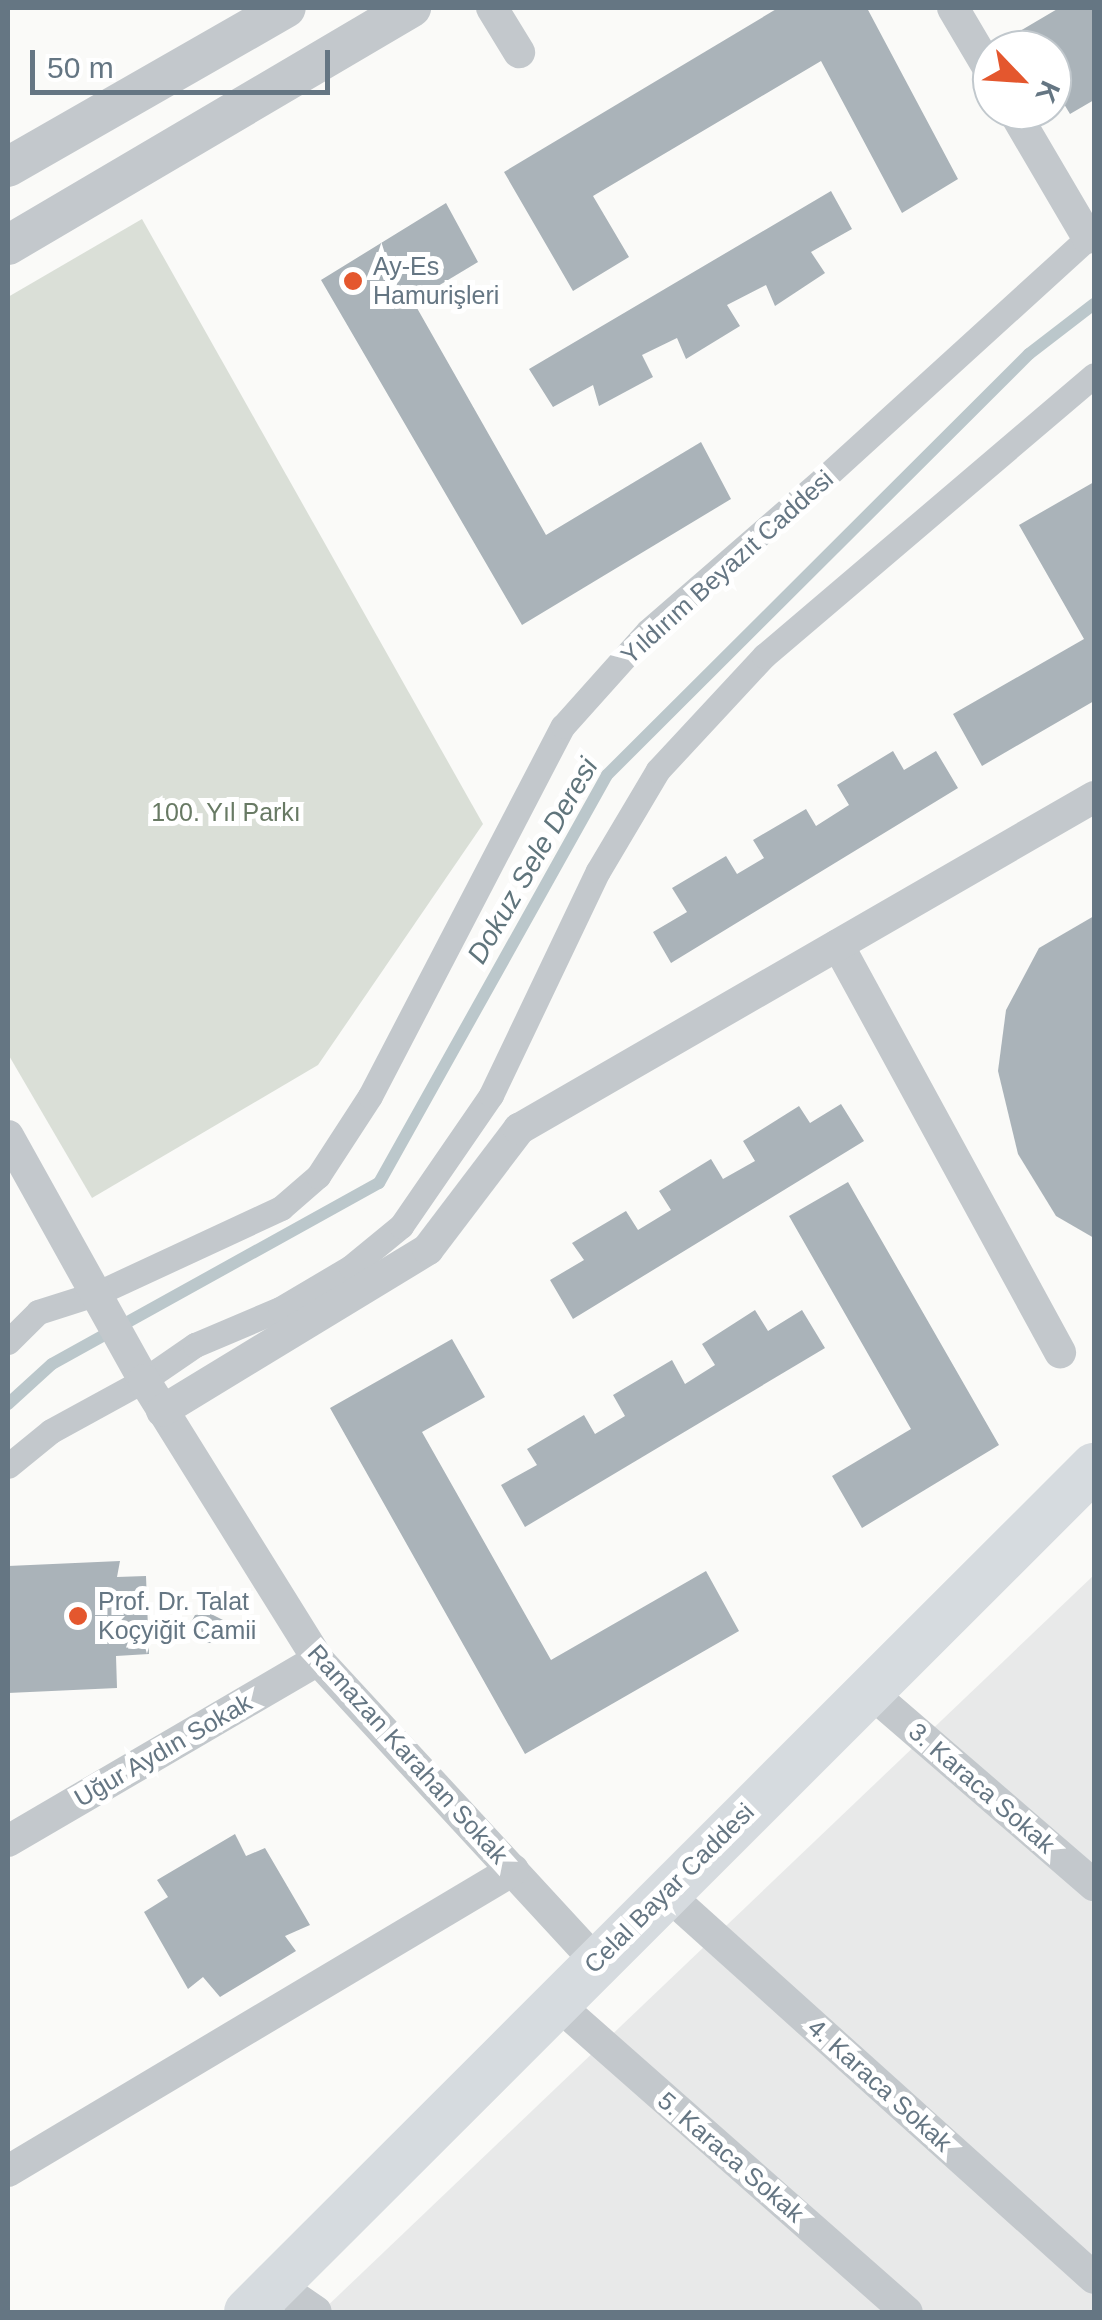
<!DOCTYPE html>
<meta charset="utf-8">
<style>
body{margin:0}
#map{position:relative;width:1102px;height:2320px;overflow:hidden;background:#fafaf8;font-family:Helvetica,sans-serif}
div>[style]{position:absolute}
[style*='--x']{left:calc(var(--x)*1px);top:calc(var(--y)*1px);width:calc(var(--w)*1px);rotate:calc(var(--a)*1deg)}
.built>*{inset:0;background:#e8e9e9}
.green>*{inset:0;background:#dadfd7}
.stream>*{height:12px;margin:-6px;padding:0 6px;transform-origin:6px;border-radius:6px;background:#bbc7cb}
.building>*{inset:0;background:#aab3b9}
.pedestrian>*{height:25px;margin:-12.5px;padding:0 12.5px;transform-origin:12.5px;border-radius:12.5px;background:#c3c8cc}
.minor>*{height:32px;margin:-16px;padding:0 16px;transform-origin:16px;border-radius:16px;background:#c3c8cc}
.tertiary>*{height:40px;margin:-20px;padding:0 20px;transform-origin:20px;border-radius:20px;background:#c3c8cc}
.secondary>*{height:48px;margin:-24px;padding:0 24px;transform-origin:24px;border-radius:24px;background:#d6dbdf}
.dots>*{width:28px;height:28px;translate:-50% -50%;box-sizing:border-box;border:5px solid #fff;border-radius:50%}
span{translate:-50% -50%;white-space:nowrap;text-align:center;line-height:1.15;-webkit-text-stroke:10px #fff;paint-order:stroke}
.poi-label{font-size:25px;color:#657683}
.left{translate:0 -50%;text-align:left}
.street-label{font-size:25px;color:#657683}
.park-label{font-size:25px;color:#687a64}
.water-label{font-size:28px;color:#60757c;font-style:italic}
.frame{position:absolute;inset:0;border:10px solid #657683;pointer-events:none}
.north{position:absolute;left:972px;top:30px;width:100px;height:100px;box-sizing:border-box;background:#fff;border:2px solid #c1c8cd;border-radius:50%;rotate:115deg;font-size:28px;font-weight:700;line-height:40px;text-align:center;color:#657683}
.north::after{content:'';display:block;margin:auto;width:35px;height:45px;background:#e4572e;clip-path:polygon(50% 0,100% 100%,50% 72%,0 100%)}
.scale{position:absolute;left:30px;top:50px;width:300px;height:45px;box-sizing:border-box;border:5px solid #657683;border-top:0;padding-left:12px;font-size:30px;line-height:35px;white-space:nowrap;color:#657683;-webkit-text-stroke:8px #fff;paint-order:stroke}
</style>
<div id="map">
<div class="built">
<div style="clip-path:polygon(1094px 1575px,1094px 2312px,321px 2312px)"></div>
</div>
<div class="green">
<div style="clip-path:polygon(142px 219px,483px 824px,318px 1065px,92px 1198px,8px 1054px,8px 297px)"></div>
</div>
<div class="stream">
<div style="--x:8;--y:1404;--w:59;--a:-42.3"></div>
<div style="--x:52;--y:1364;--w:374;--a:-29"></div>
<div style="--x:379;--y:1183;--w:467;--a:-60.8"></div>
<div style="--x:607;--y:775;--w:596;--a:-44.93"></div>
<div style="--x:1029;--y:354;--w:82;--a:-37.6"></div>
</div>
<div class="building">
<div style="clip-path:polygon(778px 8px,867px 8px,958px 179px,902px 213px,821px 61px,593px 196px,629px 257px,573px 291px,504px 172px)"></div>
<div style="clip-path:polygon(1059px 8px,1094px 8px,1094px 100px,1070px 114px,1052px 84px,1052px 50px,1032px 50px,1020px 31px)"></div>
<div style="clip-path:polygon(831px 191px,852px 229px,811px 252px,825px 273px,775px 306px,766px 285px,727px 305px,740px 326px,686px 359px,677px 338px,642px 355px,653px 377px,599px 406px,593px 385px,553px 407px,529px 369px)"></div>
<div style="clip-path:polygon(446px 203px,478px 262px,413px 301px,546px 535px,701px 442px,731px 499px,522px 625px,321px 280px)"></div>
<div style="clip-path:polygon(1094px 482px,1094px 701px,982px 766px,953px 714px,1084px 639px,1019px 525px)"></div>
<div style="clip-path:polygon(893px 751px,904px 770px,936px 751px,958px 788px,671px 963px,653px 932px,687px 912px,672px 888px,726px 856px,737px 874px,764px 858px,753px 840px,806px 809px,816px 826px,849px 805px,837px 785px)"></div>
<div style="clip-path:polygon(1094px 916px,1094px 1238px,1056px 1216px,1018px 1154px,998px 1071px,1006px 1010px,1039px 948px)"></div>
<div style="clip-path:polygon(841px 1104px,864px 1141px,573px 1319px,550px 1280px,584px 1260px,572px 1243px,626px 1211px,638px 1230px,671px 1210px,659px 1191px,711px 1159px,723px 1179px,755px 1161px,743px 1141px,799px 1106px,810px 1123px)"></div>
<div style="clip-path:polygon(848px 1182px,999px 1445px,862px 1528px,832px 1476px,911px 1429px,789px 1216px)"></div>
<div style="clip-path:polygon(755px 1310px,768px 1331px,802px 1310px,825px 1348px,525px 1527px,501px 1485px,537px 1465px,527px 1449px,584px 1415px,595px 1434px,625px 1416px,613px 1395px,672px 1360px,685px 1384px,715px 1365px,702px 1344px)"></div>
<div style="clip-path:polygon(452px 1339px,485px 1397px,422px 1432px,551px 1660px,706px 1571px,739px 1631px,525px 1754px,330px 1408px)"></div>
<div style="clip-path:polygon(120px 1561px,117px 1577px,146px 1576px,149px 1654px,116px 1656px,117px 1688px,8px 1693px,8px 1566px)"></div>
<div style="clip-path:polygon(209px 1613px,223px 1620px,224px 1633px,213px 1643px,198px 1643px,188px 1628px,195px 1615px)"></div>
<div style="clip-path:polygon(235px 1834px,246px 1856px,265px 1848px,310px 1925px,285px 1936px,296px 1951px,220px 1997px,203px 1977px,188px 1989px,144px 1912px,168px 1897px,157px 1880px)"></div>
</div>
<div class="pedestrian">
<div style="--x:8;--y:1342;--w:42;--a:-45"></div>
<div style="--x:38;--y:1312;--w:63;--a:-17.6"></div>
<div style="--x:98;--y:1293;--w:202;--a:-24.9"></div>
<div style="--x:281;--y:1208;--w:49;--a:-40.9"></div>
<div style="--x:318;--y:1176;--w:95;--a:-57"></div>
<div style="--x:370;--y:1096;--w:417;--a:-62.5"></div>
<div style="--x:563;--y:726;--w:127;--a:-48.2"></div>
<div style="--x:648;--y:631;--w:233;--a:-41"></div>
<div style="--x:824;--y:478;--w:365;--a:-42.3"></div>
<div style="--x:8;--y:1466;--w:55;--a:-39.1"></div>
<div style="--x:51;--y:1431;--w:106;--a:-28.7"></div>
<div style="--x:144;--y:1380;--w:62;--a:-34.5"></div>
<div style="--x:195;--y:1345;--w:92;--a:-23"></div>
<div style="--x:280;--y:1309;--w:82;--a:-30.6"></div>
<div style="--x:351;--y:1267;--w:65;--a:-39.4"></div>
<div style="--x:401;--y:1226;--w:159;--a:-55.5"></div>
<div style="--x:491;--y:1095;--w:248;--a:-64.5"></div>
<div style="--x:598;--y:871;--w:117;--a:-59.3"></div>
<div style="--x:658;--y:770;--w:156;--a:-47.1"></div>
<div style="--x:764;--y:656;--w:433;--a:-40.4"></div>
</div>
<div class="minor">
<div style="--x:492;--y:8;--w:52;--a:58.5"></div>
<div style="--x:953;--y:8;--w:77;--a:59.4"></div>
<div style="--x:1013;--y:110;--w:148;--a:59.6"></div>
<div style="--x:838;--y:945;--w:464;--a:61.4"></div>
<div style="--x:8;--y:1136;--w:279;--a:60.9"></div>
<div style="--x:144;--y:1380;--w:330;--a:58.1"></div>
<div style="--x:318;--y:1660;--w:410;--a:47.3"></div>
<div style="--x:162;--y:1411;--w:311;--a:-31.3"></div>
<div style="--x:428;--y:1249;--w:151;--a:-52.8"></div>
<div style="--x:519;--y:1129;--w:664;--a:-30"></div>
<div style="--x:869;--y:1691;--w:297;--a:40.8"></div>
<div style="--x:8;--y:1841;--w:359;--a:-30.3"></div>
<div style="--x:665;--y:1892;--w:577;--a:41.98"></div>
<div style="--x:555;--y:2002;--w:469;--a:41.4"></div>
<div style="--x:8;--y:2171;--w:588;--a:-30.8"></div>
<div style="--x:277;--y:2285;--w:47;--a:34.7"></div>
</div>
<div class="tertiary">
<div style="--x:8;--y:167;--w:320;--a:-29.8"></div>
<div style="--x:8;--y:245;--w:468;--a:-30.5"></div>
</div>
<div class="secondary">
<div style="--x:248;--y:2312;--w:1196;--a:-44.97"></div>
</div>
<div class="dots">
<div style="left:353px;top:281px;background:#e4572e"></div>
<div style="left:78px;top:1616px;background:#e4572e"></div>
</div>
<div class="poi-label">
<span class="left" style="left:373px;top:281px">Ay-Es<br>Hamurişleri</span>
<span class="left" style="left:98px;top:1616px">Prof. Dr. Talat<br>Koçyiğit Camii</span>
</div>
<div class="street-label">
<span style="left:727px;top:567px;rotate:-42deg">Yıldırım Beyazıt Caddesi</span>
<span style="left:163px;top:1750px;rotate:-30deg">Uğur Aydın Sokak</span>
<span style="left:408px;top:1754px;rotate:48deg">Ramazan Karahan Sokak</span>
<span style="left:982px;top:1788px;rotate:41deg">3. Karaca Sokak</span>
<span style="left:669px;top:1888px;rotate:-45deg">Celal Bayar Caddesi</span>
<span style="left:880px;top:2085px;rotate:42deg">4. Karaca Sokak</span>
<span style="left:731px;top:2157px;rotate:41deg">5. Karaca Sokak</span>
</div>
<div class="park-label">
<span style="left:226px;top:812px">100. Yıl Parkı</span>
</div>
<div class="water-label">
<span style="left:533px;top:861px;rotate:-60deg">Dokuz Sele Deresi</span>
</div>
<div class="frame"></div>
<div class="north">K</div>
<div class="scale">50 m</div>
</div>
